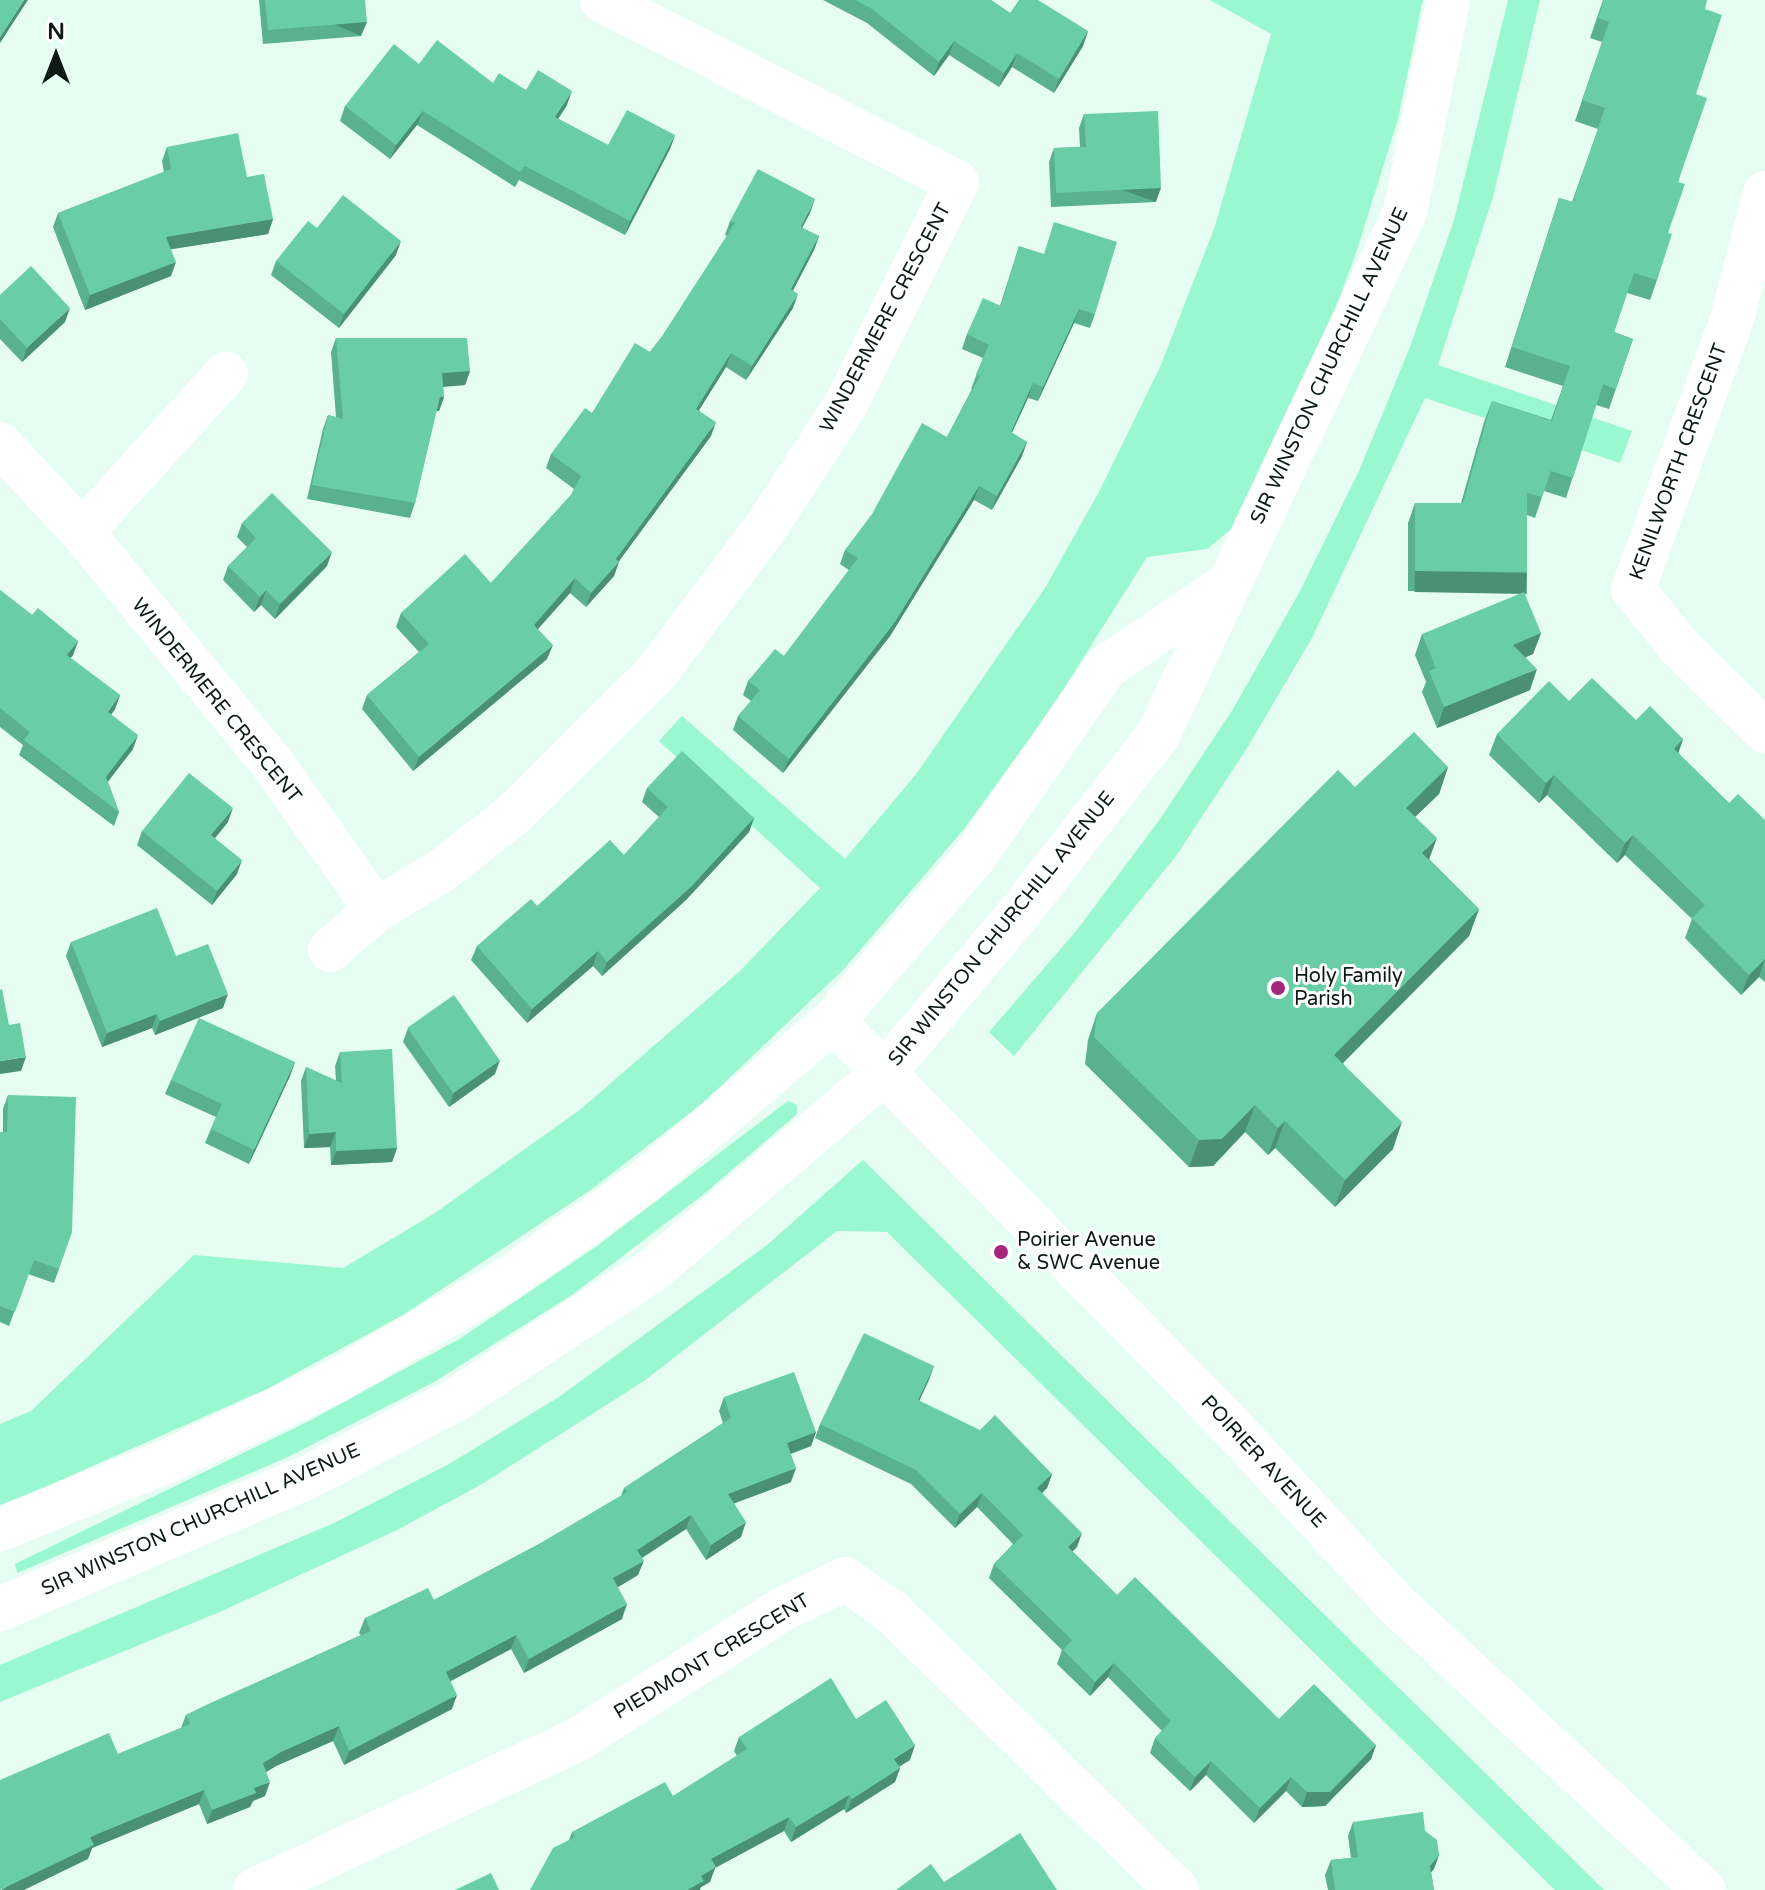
<!DOCTYPE html>
<style>
body{margin:0}
#map{position:relative;width:1765px;height:1890px;overflow:hidden;background:#e5fdf2;font-family:"Varela Round",sans-serif}
div>[style]{position:absolute}
[style*='--x']{left:calc(var(--x)*1px);top:calc(var(--y)*1px);width:calc(var(--w)*1px);rotate:calc(var(--a)*1deg)}
.green>*{inset:0;background:#9af8d0}
.minor>*{height:44px;margin:-22px;padding:0 22px;transform-origin:22px;border-radius:22px;background:#fff}
.major>*{height:44px;margin:-22px;padding:0 22px;transform-origin:22px;border-radius:22px;background:#fff}
.wall>*{inset:0;background:#5ab18f}
.shaded-wall>*{inset:0;background:#4a9074;transform-origin:0 0}
.building>*{inset:0;background:#69cea6;transform-origin:0 0}
.dots>*{width:22px;height:22px;translate:-50% -50%;box-sizing:border-box;border:4px solid #fff;border-radius:50%}
span{translate:-50% -50%;white-space:nowrap;text-align:center;line-height:1.15;-webkit-text-stroke:6px #fff;paint-order:stroke}
.street-label{font-size:20px;color:#0b1a14}
.poi-label{font-size:20px;color:#0b1a14}
.left{translate:0 -50%;text-align:left}
.north{position:absolute;left:16px;top:16px;width:80px;height:80px;-webkit-text-stroke:6px #fff;paint-order:stroke;rotate:0deg;font-size:22px;font-weight:700;line-height:32px;text-align:center;color:#0b1a14}
.north::after{content:'';display:block;margin:auto;width:28px;height:36px;background:#0b1a14;clip-path:polygon(50% 0,100% 100%,50% 72%,0 100%)}
</style>
<div id="map">
<div class="green">
<div style="clip-path:polygon(1210px 0,1423px 0,1398px 119px,1357px 250px,1331px 321px,1235px 526px,1207px 549px,1147px 557px,1051px 709px,964px 829px,844px 969px,704px 1102px,592px 1189px,403px 1315px,267px 1389px,0 1507px,0 1424px,31px 1411px,194px 1255px,343px 1268px,435px 1213px,581px 1109px,740px 971px,820px 888px,659px 741px,682px 716px,845px 859px,917px 773px,1045px 588px,1100px 490px,1160px 367px,1214px 229px,1271px 34px)"></div>
<div style="clip-path:polygon(1508px 0,1540px 0,1493px 197px,1438px 365px,1632px 431px,1620px 463px,1425px 398px,1312px 638px,1247px 748px,1176px 856px,1014px 1056px,989px 1032px,1077px 930px,1158px 822px,1233px 709px,1299px 593px,1359px 471px,1410px 347px,1454px 220px)"></div>
<div style="clip-path:polygon(788px 1101px,797px 1105px,797px 1114px,704px 1194px,572px 1295px,434px 1382px,288px 1457px,17px 1573px,15px 1564px,311px 1420px,461px 1338px,597px 1246px)"></div>
<div style="clip-path:polygon(863px 1160px,1604px 1890px,1555px 1890px,887px 1232px,837px 1231px,644px 1381px,482px 1484px,397px 1530px,222px 1611px,0 1702px,0 1665px,334px 1523px,449px 1464px,559px 1397px,767px 1245px)"></div>
</div>
<div class="minor">
<div style="--x:1765;--y:193;--w:130;--a:104.7"></div>
<div style="--x:1732;--y:319;--w:288;--a:110.1"></div>
<div style="--x:1633;--y:589;--w:72;--a:51.2"></div>
<div style="--x:1678;--y:645;--w:122;--a:44.7"></div>
<div style="--x:0;--y:444;--w:120;--a:47"></div>
<div style="--x:82;--y:532;--w:298;--a:50.6"></div>
<div style="--x:271;--y:762;--w:181;--a:54.6"></div>
<div style="--x:82;--y:532;--w:214;--a:-47.7"></div>
<div style="--x:330;--y:950;--w:61;--a:-41"></div>
<div style="--x:376;--y:910;--w:76;--a:-31"></div>
<div style="--x:441;--y:871;--w:94;--a:-38.1"></div>
<div style="--x:515;--y:813;--w:199;--a:-44.8"></div>
<div style="--x:656;--y:673;--w:183;--a:-53"></div>
<div style="--x:766;--y:527;--w:145;--a:-56.9"></div>
<div style="--x:845;--y:406;--w:250;--a:-63.4"></div>
<div style="--x:957;--y:182;--w:399;--a:-152.9"></div>
<div style="--x:255;--y:1890;--w:355;--a:-25"></div>
<div style="--x:577;--y:1740;--w:242;--a:-32.5"></div>
<div style="--x:781;--y:1610;--w:71;--a:-25.8"></div>
<div style="--x:845;--y:1579;--w:57;--a:35.1"></div>
<div style="--x:892;--y:1612;--w:398;--a:44.3"></div>
</div>
<div class="major">
<div style="--x:833;--y:1021;--w:559;--a:45.51"></div>
<div style="--x:1225;--y:1420;--w:250;--a:47.1"></div>
<div style="--x:1395;--y:1603;--w:422;--a:42.9"></div>
<div style="--x:0;--y:1529;--w:186;--a:-22.1"></div>
<div style="--x:172;--y:1459;--w:184;--a:-25.4"></div>
<div style="--x:338;--y:1380;--w:198;--a:-30.7"></div>
<div style="--x:508;--y:1279;--w:166;--a:-35.4"></div>
<div style="--x:643;--y:1183;--w:250;--a:-40.5"></div>
<div style="--x:833;--y:1021;--w:218;--a:-49.3"></div>
<div style="--x:975;--y:856;--w:230;--a:-55.3"></div>
<div style="--x:1106;--y:667;--w:144;--a:-34.2"></div>
<div style="--x:0;--y:1609;--w:333;--a:-23.2"></div>
<div style="--x:306;--y:1478;--w:170;--a:-27.6"></div>
<div style="--x:457;--y:1399;--w:236;--a:-33.4"></div>
<div style="--x:654;--y:1269;--w:305;--a:-40.5"></div>
<div style="--x:886;--y:1071;--w:207;--a:-49.9"></div>
<div style="--x:1019;--y:913;--w:226;--a:-52"></div>
<div style="--x:1158;--y:735;--w:578;--a:-64.72"></div>
<div style="--x:1405;--y:212;--w:216;--a:-78.5"></div>
</div>
<div class="wall">
<div style="clip-path:polygon(259px 0,365px 0,361px 36px,263px 44px)"></div>
<div style="clip-path:polygon(823px 0,991px 0,1010px 13px,1088px 31px,1083px 46px,1054px 93px,1012px 67px,999px 87px,949px 55px,934px 76px,867px 23px)"></div>
<div style="clip-path:polygon(1603px 0,1705px 9px,1696px 94px,1668px 233px,1657px 280px,1650px 300px,1627px 293px,1614px 332px,1633px 339px,1609px 409px,1596px 405px,1566px 498px,1544px 491px,1535px 518px,1527px 515px,1527px 572px,1519px 592px,1408px 591px,1408px 523px,1415px 503px,1461px 503px,1484px 422px,1492px 401px,1551px 420px,1563px 386px,1505px 367px,1559px 198px,1572px 202px,1598px 129px,1575px 121px,1602px 42px,1590px 38px)"></div>
<div style="clip-path:polygon(419px 64px,493px 83px,567px 105px,558px 119px,608px 145px,675px 135px,670px 149px,625px 235px,519px 180px,515px 187px,417px 125px,390px 159px,340px 121px,345px 106px)"></div>
<div style="clip-path:polygon(1084px 114px,1156px 202px,1051px 207px,1049px 162px,1054px 148px,1080px 147px,1079px 128px)"></div>
<div style="clip-path:polygon(167px 147px,247px 177px,273px 219px,268px 234px,171px 249px,171px 276px,85px 310px,53px 227px,58px 213px,164px 172px,162px 161px)"></div>
<div style="clip-path:polygon(810px 213px,802px 228px,819px 236px,814px 250px,793px 290px,793px 308px,746px 380px,726px 367px,699px 410px,711px 436px,619px 561px,614px 576px,586px 607px,570px 593px,538px 629px,547px 659px,413px 771px,362px 709px,367px 695px,419px 652px,396px 627px,401px 613px,491px 583px,571px 495px,574px 489px,546px 468px,551px 454px,592px 413px,650px 352px,663px 335px,727px 236px,725px 235px,730px 221px)"></div>
<div style="clip-path:polygon(317px 228px,396px 255px,339px 328px,271px 275px,276px 261px)"></div>
<div style="clip-path:polygon(1019px 246px,1095px 314px,1090px 328px,1074px 323px,1038px 401px,1028px 398px,1012px 433px,1027px 442px,1022px 456px,992px 510px,974px 500px,890px 636px,783px 773px,733px 730px,738px 716px,751px 701px,743px 695px,748px 681px,784px 656px,849px 570px,840px 564px,845px 550px,947px 437px,972px 389px,971px 389px,983px 358px,962px 349px,967px 334px,1000px 306px)"></div>
<div style="clip-path:polygon(0 295px,65px 322px,22px 362px,0 339px)"></div>
<div style="clip-path:polygon(336px 338px,470px 371px,465px 385px,443px 387px,444px 397px,439px 411px,436px 411px,415px 503px,410px 518px,307px 499px,323px 429px,328px 415px,336px 417px,331px 352px)"></div>
<div style="clip-path:polygon(242px 523px,327px 566px,275px 619px,261px 605px,254px 612px,223px 580px,228px 566px,247px 547px,237px 537px)"></div>
<div style="clip-path:polygon(0 590px,32px 615px,78px 641px,73px 655px,70px 658px,120px 695px,115px 709px,111px 715px,133px 749px,108px 782px,119px 812px,114px 826px,19px 755px,23px 745px,0 727px)"></div>
<div style="clip-path:polygon(1541px 633px,1533px 654px,1526px 657px,1530px 690px,1437px 728px,1422px 692px,1426px 682px,1415px 655px,1422px 634px)"></div>
<div style="clip-path:polygon(1569px 701px,1636px 720px,1683px 739px,1678px 753px,1729px 803px,1765px 820px,1765px 982px,1759px 977px,1741px 995px,1685px 938px,1692px 919px,1625px 855px,1617px 863px,1547px 795px,1539px 803px,1489px 755px,1497px 734px)"></div>
<div style="clip-path:polygon(1448px 767px,1439px 794px,1415px 817px,1429px 859px,1479px 909px,1469px 936px,1343px 1063px,1393px 1149px,1335px 1207px,1275px 1148px,1268px 1155px,1245px 1132px,1213px 1166px,1189px 1167px,1085px 1064px,1088px 1040px,1097px 1013px,1355px 787px)"></div>
<div style="clip-path:polygon(647px 788px,754px 818px,749px 832px,686px 900px,602px 976px,593px 966px,527px 1023px,471px 960px,477px 946px,537px 906px,624px 855px,659px 817px,642px 802px)"></div>
<div style="clip-path:polygon(228px 822px,215px 838px,237px 874px,212px 905px,137px 845px,142px 831px)"></div>
<div style="clip-path:polygon(71px 942px,176px 956px,223px 1008px,155px 1035px,152px 1028px,102px 1047px,66px 956px)"></div>
<div style="clip-path:polygon(408px 1028px,495px 1074px,449px 1107px,403px 1042px)"></div>
<div style="clip-path:polygon(340px 1052px,397px 1148px,392px 1162px,331px 1165px,330px 1147px,304px 1148px,301px 1081px,306px 1067px,336px 1081px,335px 1066px)"></div>
<div style="clip-path:polygon(295px 1062px,290px 1076px,249px 1164px,205px 1143px,216px 1117px,165px 1094px,171px 1080px)"></div>
<div style="clip-path:polygon(8px 1095px,59px 1269px,54px 1283px,28px 1274px,9px 1326px,0 1322px,0 1132px,3px 1132px,3px 1109px)"></div>
<div style="clip-path:polygon(934px 1366px,919px 1401px,1052px 1474px,1047px 1488px,1042px 1493px,1077px 1547px,1072px 1551px,1117px 1595px,1279px 1719px,1376px 1745px,1371px 1759px,1325px 1806px,1302px 1807px,1286px 1791px,1254px 1823px,1206px 1775px,1190px 1791px,1150px 1753px,1155px 1738px,1162px 1731px,1108px 1677px,1090px 1696px,1057px 1664px,1062px 1650px,989px 1578px,994px 1564px,1013px 1544px,977px 1507px,955px 1528px,911px 1484px,815px 1438px,820px 1424px)"></div>
<div style="clip-path:polygon(724px 1397px,816px 1432px,811px 1446px,791px 1454px,791px 1482px,734px 1503px,741px 1537px,706px 1560px,686px 1529px,642px 1558px,638px 1575px,618px 1587px,622px 1619px,524px 1673px,511px 1649px,451px 1681px,452px 1709px,344px 1765px,333px 1741px,276px 1766px,266px 1772px,265px 1796px,253px 1801px,250px 1807px,207px 1824px,199px 1804px,92px 1848px,88px 1859px,118px 1754px,181px 1728px,186px 1715px,361px 1635px,359px 1633px,365px 1618px,434px 1600px,541px 1543px,621px 1496px,624px 1488px,723px 1423px,719px 1411px)"></div>
<div style="clip-path:polygon(856px 1719px,910px 1760px,899px 1766px,900px 1768px,895px 1782px,846px 1813px,844px 1809px,791px 1842px,784px 1831px,760px 1843px,715px 1868px,710px 1882px,701px 1887px,569px 1840px,572px 1832px,673px 1796px,737px 1756px,734px 1751px,739px 1737px)"></div>
<div style="clip-path:polygon(1353px 1822px,1425px 1831px,1439px 1855px,1431px 1872px,1434px 1890px,1328px 1890px,1325px 1875px,1331px 1860px,1351px 1858px,1348px 1836px)"></div>
</div>
<div class="shaded-wall">
<div style="clip-path:polygon(24px 0,28px 0,0 43px,0 37px)"></div>
<div style="left:367px;top:22px;width:15px;height:99px;rotate:113deg"></div>
<div style="clip-path:polygon(1088px 31px,1083px 46px,1054px 93px,1059px 79px)"></div>
<div style="clip-path:polygon(954px 41px,949px 55px,934px 76px,939px 62px)"></div>
<div style="clip-path:polygon(1017px 53px,1012px 67px,999px 87px,1004px 73px)"></div>
<div style="clip-path:polygon(572px 91px,567px 105px,550px 131px,555px 117px)"></div>
<div style="clip-path:polygon(423px 111px,417px 125px,390px 159px,396px 145px)"></div>
<div style="clip-path:polygon(675px 135px,670px 149px,625px 235px,630px 221px)"></div>
<div style="left:1161px;top:188px;width:15px;height:105px;rotate:110deg"></div>
<div style="clip-path:polygon(815px 199px,810px 213px,795px 241px,801px 227px)"></div>
<div style="clip-path:polygon(273px 219px,268px 234px,160px 251px,166px 237px)"></div>
<div style="clip-path:polygon(819px 236px,814px 250px,786px 304px,791px 289px)"></div>
<div style="clip-path:polygon(401px 241px,396px 255px,339px 328px,344px 314px)"></div>
<div style="clip-path:polygon(176px 262px,171px 276px,85px 310px,90px 295px)"></div>
<div style="clip-path:polygon(798px 294px,793px 308px,746px 380px,752px 366px)"></div>
<div style="clip-path:polygon(70px 308px,65px 322px,22px 362px,27px 348px)"></div>
<div style="clip-path:polygon(1079px 309px,1074px 323px,1038px 401px,1043px 387px)"></div>
<div style="clip-path:polygon(731px 353px,726px 367px,691px 423px,696px 409px)"></div>
<div style="clip-path:polygon(470px 371px,465px 385px,437px 387px,442px 373px)"></div>
<div style="clip-path:polygon(1033px 383px,1028px 398px,1005px 447px,1011px 432px)"></div>
<div style="clip-path:polygon(440px 397px,444px 397px,439px 411px,434px 411px)"></div>
<div style="clip-path:polygon(716px 422px,711px 436px,614px 568px,619px 562px,614px 576px,586px 607px,591px 593px)"></div>
<div style="clip-path:polygon(1027px 442px,1022px 456px,992px 510px,997px 496px)"></div>
<div style="clip-path:polygon(979px 486px,974px 500px,890px 636px,783px 773px,789px 759px)"></div>
<div style="clip-path:polygon(332px 552px,327px 566px,275px 619px,280px 604px)"></div>
<div style="left:1415px;top:571px;width:112px;height:21px;rotate:1deg"></div>
<div style="clip-path:polygon(575px 578px,570px 593px,529px 639px,534px 625px)"></div>
<div style="clip-path:polygon(266px 590px,261px 605px,254px 612px,260px 597px)"></div>
<div style="clip-path:polygon(1541px 633px,1533px 654px,1505px 666px,1513px 645px)"></div>
<div style="clip-path:polygon(78px 641px,73px 655px,61px 669px,67px 655px)"></div>
<div style="clip-path:polygon(553px 645px,547px 659px,413px 771px,419px 757px)"></div>
<div style="clip-path:polygon(1537px 669px,1530px 690px,1437px 728px,1444px 707px)"></div>
<div style="clip-path:polygon(120px 695px,115px 709px,102px 727px,108px 712px)"></div>
<div style="clip-path:polygon(138px 735px,133px 749px,100px 791px,106px 777px)"></div>
<div style="clip-path:polygon(1683px 739px,1676px 760px,1674px 749px)"></div>
<div style="clip-path:polygon(1448px 767px,1439px 794px,1396px 835px,1406px 808px)"></div>
<div style="clip-path:polygon(1554px 775px,1547px 795px,1539px 803px,1546px 783px)"></div>
<div style="clip-path:polygon(233px 808px,228px 822px,206px 849px,211px 835px)"></div>
<div style="clip-path:polygon(754px 818px,749px 832px,686px 900px,602px 976px,607px 962px)"></div>
<div style="clip-path:polygon(1633px 835px,1625px 855px,1617px 863px,1625px 843px)"></div>
<div style="clip-path:polygon(1437px 838px,1427px 865px,1422px 853px)"></div>
<div style="clip-path:polygon(242px 860px,237px 874px,212px 905px,217px 891px)"></div>
<div style="clip-path:polygon(1479px 909px,1469px 936px,1324px 1082px,1334px 1055px)"></div>
<div style="clip-path:polygon(598px 951px,593px 966px,527px 1023px,532px 1009px)"></div>
<div style="clip-path:polygon(1765px 959px,1759px 977px,1741px 995px,1749px 975px)"></div>
<div style="clip-path:polygon(228px 994px,223px 1008px,155px 1035px,160px 1021px)"></div>
<div style="clip-path:polygon(157px 1014px,152px 1028px,102px 1047px,107px 1033px)"></div>
<div style="clip-path:polygon(26px 1057px,21px 1071px,0 1074px,0 1061px)"></div>
<div style="clip-path:polygon(500px 1060px,495px 1074px,449px 1107px,454px 1092px)"></div>
<div style="clip-path:polygon(295px 1062px,290px 1076px,249px 1164px,254px 1150px)"></div>
<div style="clip-path:polygon(1255px 1105px,1245px 1132px,1213px 1166px,1189px 1167px,1199px 1140px)"></div>
<div style="clip-path:polygon(1285px 1121px,1275px 1148px,1268px 1155px,1278px 1128px)"></div>
<div style="clip-path:polygon(1402px 1122px,1393px 1149px,1335px 1207px,1345px 1180px)"></div>
<div style="clip-path:polygon(336px 1132px,330px 1147px,304px 1148px,309px 1134px)"></div>
<div style="clip-path:polygon(397px 1148px,392px 1162px,331px 1165px,336px 1151px)"></div>
<div style="clip-path:polygon(934px 1366px,929px 1380px,913px 1414px,918px 1400px)"></div>
<div style="clip-path:polygon(816px 1432px,811px 1446px,781px 1457px,787px 1443px)"></div>
<div style="clip-path:polygon(796px 1468px,791px 1482px,722px 1508px,728px 1494px)"></div>
<div style="clip-path:polygon(1052px 1474px,1047px 1488px,1032px 1503px,1037px 1488px)"></div>
<div style="clip-path:polygon(982px 1493px,977px 1507px,955px 1528px,960px 1514px)"></div>
<div style="clip-path:polygon(691px 1515px,686px 1529px,632px 1564px,637px 1550px)"></div>
<div style="clip-path:polygon(746px 1522px,741px 1537px,706px 1560px,711px 1545px)"></div>
<div style="clip-path:polygon(1082px 1533px,1077px 1547px,1063px 1561px,1068px 1547px)"></div>
<div style="clip-path:polygon(644px 1561px,638px 1575px,608px 1593px,613px 1578px)"></div>
<div style="clip-path:polygon(627px 1604px,622px 1619px,524px 1673px,529px 1659px)"></div>
<div style="clip-path:polygon(516px 1635px,511px 1649px,441px 1686px,446px 1672px)"></div>
<div style="clip-path:polygon(1114px 1663px,1108px 1677px,1090px 1696px,1095px 1682px)"></div>
<div style="clip-path:polygon(457px 1695px,452px 1709px,344px 1765px,349px 1751px)"></div>
<div style="clip-path:polygon(339px 1726px,333px 1741px,276px 1766px,258px 1777px,263px 1763px,281px 1752px)"></div>
<div style="clip-path:polygon(915px 1745px,910px 1760px,889px 1773px,894px 1759px)"></div>
<div style="clip-path:polygon(1376px 1745px,1371px 1759px,1325px 1806px,1302px 1807px,1307px 1792px)"></div>
<div style="clip-path:polygon(1211px 1761px,1206px 1775px,1190px 1791px,1195px 1777px)"></div>
<div style="clip-path:polygon(900px 1768px,895px 1782px,846px 1813px,852px 1799px)"></div>
<div style="clip-path:polygon(1291px 1777px,1286px 1791px,1254px 1823px,1260px 1808px)"></div>
<div style="clip-path:polygon(270px 1782px,265px 1796px,253px 1801px,250px 1807px,207px 1824px,212px 1810px,254px 1788px)"></div>
<div style="clip-path:polygon(204px 1790px,199px 1804px,92px 1848px,88px 1859px,24px 1890px,1px 1890px,90px 1837px)"></div>
<div style="clip-path:polygon(849px 1795px,844px 1809px,791px 1842px,796px 1827px)"></div>
<div style="clip-path:polygon(789px 1817px,784px 1831px,715px 1868px,710px 1882px,701px 1887px,700px 1890px,687px 1890px,701px 1876px,711px 1859px)"></div>
<div style="clip-path:polygon(1439px 1855px,1434px 1869px,1425px 1880px,1430px 1866px)"></div>
</div>
<div class="building">
<div style="clip-path:polygon(0 0,24px 0,0 37px)"></div>
<div style="clip-path:polygon(265px 0,365px 0,367px 22px,268px 30px)"></div>
<div style="clip-path:polygon(855px 0,991px 0,1010px 13px,1019px 0,1038px 0,1088px 31px,1059px 79px,1017px 53px,1004px 73px,954px 41px,939px 62px,872px 9px)"></div>
<div style="clip-path:polygon(1604px 0,1707px 0,1705px 9px,1722px 15px,1696px 94px,1707px 98px,1678px 182px,1685px 184px,1668px 233px,1672px 234px,1657px 280px,1634px 273px,1614px 332px,1633px 339px,1616px 389px,1603px 384px,1573px 478px,1551px 471px,1542px 497px,1527px 493px,1527px 572px,1415px 571px,1415px 503px,1463px 503px,1492px 401px,1552px 421px,1570px 366px,1512px 347px,1559px 198px,1573px 202px,1605px 108px,1582px 100px,1609px 22px,1598px 18px)"></div>
<div style="clip-path:polygon(437px 40px,493px 83px,499px 73px,526px 90px,538px 70px,572px 91px,555px 117px,608px 145px,627px 110px,675px 135px,630px 221px,525px 166px,520px 172px,423px 111px,396px 145px,345px 106px,394px 44px,419px 64px)"></div>
<div style="clip-path:polygon(1158px 111px,1161px 188px,1056px 193px,1054px 148px,1086px 147px,1084px 114px)"></div>
<div style="clip-path:polygon(238px 133px,247px 177px,264px 174px,273px 219px,166px 237px,176px 262px,90px 295px,58px 213px,171px 169px,167px 147px)"></div>
<div style="clip-path:polygon(758px 169px,815px 199px,801px 227px,819px 236px,791px 289px,798px 294px,752px 366px,731px 353px,696px 409px,716px 422px,616px 559px,619px 562px,591px 593px,575px 578px,534px 625px,553px 645px,419px 757px,367px 695px,429px 644px,401px 613px,465px 554px,491px 583px,571px 495px,581px 476px,551px 454px,585px 408px,592px 413px,635px 343px,650px 352px,663px 335px,735px 223px,730px 221px)"></div>
<div style="clip-path:polygon(343px 195px,401px 241px,344px 314px,276px 261px,308px 221px,317px 228px)"></div>
<div style="clip-path:polygon(1054px 222px,1117px 242px,1095px 314px,1079px 309px,1043px 387px,1033px 383px,1011px 432px,1027px 442px,997px 496px,979px 486px,895px 622px,789px 759px,738px 716px,760px 690px,748px 681px,775px 649px,784px 656px,858px 558px,845px 550px,872px 514px,922px 423px,947px 437px,980px 376px,976px 374px,989px 345px,967px 334px,983px 298px,1001px 306px,1019px 246px,1044px 254px)"></div>
<div style="clip-path:polygon(31px 266px,70px 308px,27px 348px,0 319px,0 295px)"></div>
<div style="clip-path:polygon(336px 338px,467px 338px,470px 371px,442px 373px,444px 397px,440px 397px,415px 503px,312px 485px,328px 415px,343px 419px)"></div>
<div style="clip-path:polygon(272px 493px,332px 552px,280px 604px,266px 590px,260px 597px,228px 566px,256px 538px,242px 523px)"></div>
<div style="clip-path:polygon(0 590px,32px 615px,38px 608px,78px 641px,67px 655px,120px 695px,108px 712px,138px 735px,106px 777px,119px 812px,24px 740px,30px 732px,0 708px)"></div>
<div style="clip-path:polygon(1524px 592px,1541px 633px,1513px 645px,1537px 669px,1444px 707px,1429px 671px,1436px 668px,1422px 634px)"></div>
<div style="clip-path:polygon(1592px 678px,1636px 720px,1650px 706px,1683px 739px,1674px 749px,1729px 803px,1738px 794px,1765px 820px,1765px 959px,1749px 975px,1692px 918px,1705px 905px,1633px 835px,1625px 843px,1554px 775px,1546px 783px,1497px 734px,1549px 681px,1569px 701px)"></div>
<div style="clip-path:polygon(1414px 732px,1448px 767px,1406px 808px,1437px 838px,1422px 853px,1479px 909px,1334px 1055px,1402px 1122px,1345px 1180px,1285px 1121px,1278px 1128px,1255px 1105px,1222px 1139px,1199px 1140px,1094px 1037px,1097px 1013px,1338px 770px,1355px 787px)"></div>
<div style="clip-path:polygon(682px 751px,754px 818px,692px 886px,607px 962px,598px 951px,532px 1009px,477px 946px,531px 899px,537px 906px,610px 840px,624px 855px,668px 807px,647px 788px)"></div>
<div style="clip-path:polygon(189px 773px,233px 808px,211px 835px,242px 860px,217px 891px,142px 831px)"></div>
<div style="clip-path:polygon(157px 908px,176px 956px,208px 944px,228px 994px,160px 1021px,157px 1014px,107px 1033px,71px 942px)"></div>
<div style="clip-path:polygon(2px 989px,9px 1025px,20px 1023px,26px 1057px,0 1061px,0 990px)"></div>
<div style="left:454px;top:995px;width:80px;height:57px;rotate:55deg"></div>
<div style="clip-path:polygon(199px 1018px,295px 1062px,254px 1150px,211px 1129px,222px 1104px,171px 1080px)"></div>
<div style="clip-path:polygon(392px 1049px,397px 1148px,336px 1151px,336px 1132px,309px 1134px,306px 1067px,342px 1083px,340px 1052px)"></div>
<div style="clip-path:polygon(8px 1095px,76px 1097px,72px 1232px,59px 1269px,34px 1260px,15px 1312px,0 1306px,0 1132px,7px 1132px)"></div>
<div style="clip-path:polygon(864px 1333px,934px 1366px,918px 1400px,980px 1430px,995px 1415px,1052px 1474px,1037px 1488px,1082px 1533px,1068px 1547px,1117px 1595px,1135px 1577px,1279px 1719px,1314px 1684px,1376px 1745px,1330px 1792px,1307px 1792px,1291px 1777px,1260px 1808px,1211px 1761px,1195px 1777px,1155px 1738px,1171px 1721px,1114px 1663px,1095px 1682px,1063px 1650px,1072px 1640px,994px 1564px,1023px 1535px,982px 1493px,960px 1514px,916px 1470px,820px 1424px)"></div>
<div style="clip-path:polygon(794px 1372px,816px 1432px,787px 1443px,796px 1468px,728px 1494px,746px 1522px,711px 1545px,691px 1515px,637px 1550px,644px 1561px,613px 1578px,627px 1604px,529px 1659px,516px 1635px,446px 1672px,457px 1695px,349px 1751px,339px 1726px,281px 1752px,263px 1763px,270px 1782px,254px 1788px,256px 1793px,212px 1810px,204px 1790px,90px 1837px,94px 1845px,0 1890px,0 1780px,109px 1733px,118px 1754px,190px 1724px,186px 1715px,206px 1705px,371px 1631px,365px 1618px,428px 1588px,434px 1600px,541px 1543px,627px 1492px,624px 1488px,731px 1418px,724px 1397px)"></div>
<div style="clip-path:polygon(831px 1678px,856px 1719px,886px 1700px,915px 1745px,894px 1759px,900px 1768px,852px 1799px,849px 1795px,796px 1827px,789px 1817px,711px 1859px,716px 1867px,701px 1876px,704px 1881px,687px 1890px,530px 1890px,553px 1848px,575px 1837px,572px 1832px,665px 1782px,673px 1796px,747px 1749px,739px 1737px)"></div>
<div style="clip-path:polygon(1423px 1812px,1425px 1831px,1437px 1840px,1439px 1855px,1430px 1866px,1434px 1890px,1335px 1890px,1331px 1860px,1358px 1857px,1353px 1822px)"></div>
<div style="clip-path:polygon(1020px 1833px,1057px 1890px,896px 1890px,931px 1864px,944px 1882px)"></div>
<div style="clip-path:polygon(491px 1873px,499px 1890px,455px 1890px)"></div>
</div>
<div class="dots">
<div style="left:1278px;top:988px;background:#a5277a"></div>
<div style="left:1001px;top:1252px;background:#a5277a"></div>
</div>
<div class="street-label">
<span style="left:886px;top:318px;rotate:-62deg">WINDERMERE CRESCENT</span>
<span style="left:1330px;top:366px;rotate:-65deg">SIR WINSTON CHURCHILL AVENUE</span>
<span style="left:1679px;top:462px;rotate:-70deg">KENILWORTH CRESCENT</span>
<span style="left:216px;top:701px;rotate:51deg">WINDERMERE CRESCENT</span>
<span style="left:1002px;top:929px;rotate:-51deg">SIR WINSTON CHURCHILL AVENUE</span>
<span style="left:1263px;top:1462px;rotate:47deg">POIRIER AVENUE</span>
<span style="left:201px;top:1520px;rotate:-24deg">SIR WINSTON CHURCHILL AVENUE</span>
<span style="left:712px;top:1657px;rotate:-31deg">PIEDMONT CRESCENT</span>
</div>
<div class="poi-label">
<span class="left" style="left:1294px;top:988px">Holy Family<br>Parish</span>
<span class="left" style="left:1017px;top:1252px">Poirier Avenue<br>&amp; SWC Avenue</span>
</div>
<div class="north">N</div>
</div>
